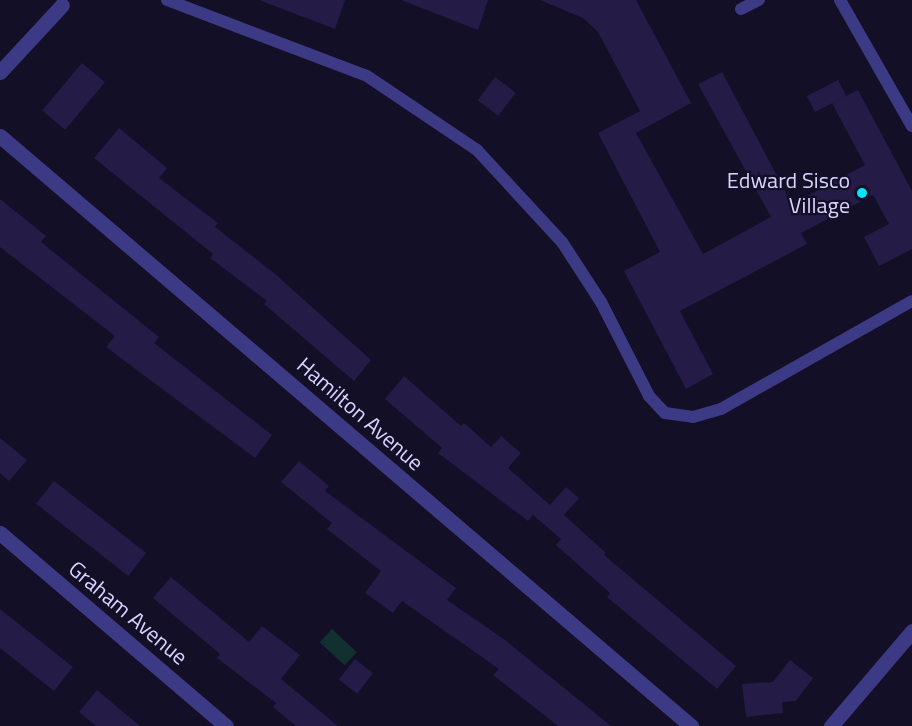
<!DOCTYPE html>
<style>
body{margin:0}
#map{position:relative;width:912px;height:726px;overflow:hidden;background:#130f26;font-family:"Titillium Web",sans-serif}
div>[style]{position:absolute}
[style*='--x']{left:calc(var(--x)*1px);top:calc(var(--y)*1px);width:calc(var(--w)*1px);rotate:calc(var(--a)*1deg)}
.green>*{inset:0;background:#12302f;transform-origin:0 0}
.building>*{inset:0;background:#241b47;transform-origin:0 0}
.lane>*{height:12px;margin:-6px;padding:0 6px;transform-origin:6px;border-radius:6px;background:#3d3a85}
.street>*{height:15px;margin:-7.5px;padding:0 7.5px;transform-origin:7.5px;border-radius:7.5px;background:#3d3a85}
.dots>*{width:16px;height:16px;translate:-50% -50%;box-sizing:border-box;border:3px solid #130f26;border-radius:50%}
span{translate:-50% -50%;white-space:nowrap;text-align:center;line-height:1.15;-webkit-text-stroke:4.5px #130f26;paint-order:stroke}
.poi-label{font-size:22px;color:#d9d4ff}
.right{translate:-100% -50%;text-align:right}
.street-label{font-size:22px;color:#d9d4ff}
</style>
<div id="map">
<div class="green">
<div style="left:332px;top:629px;width:34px;height:18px;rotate:43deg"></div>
</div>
<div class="building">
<div style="clip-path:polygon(259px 0,345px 0,335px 29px)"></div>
<div style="clip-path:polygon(401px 0,488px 0,478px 30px)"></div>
<div style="clip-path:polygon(540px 0,636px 0,691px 103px,636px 133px,703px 254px,771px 217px,698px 84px,722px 72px,792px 204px,865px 165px,832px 103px,858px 90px,912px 191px,912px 249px,879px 266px,864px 237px,889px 224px,873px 195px,801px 233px,807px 244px,680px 311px,713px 374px,686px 389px,624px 271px,660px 252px,598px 133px,640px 111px,598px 32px,583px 18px)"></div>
<div style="left:82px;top:63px;width:30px;height:62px;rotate:40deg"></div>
<div style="left:495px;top:77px;width:26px;height:29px;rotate:37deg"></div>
<div style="left:838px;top:80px;width:18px;height:35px;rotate:63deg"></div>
<div style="clip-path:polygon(119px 128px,167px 168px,159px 178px,218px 223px,215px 227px,274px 273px,371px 360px,354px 381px,264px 304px,267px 301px,210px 258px,213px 254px,94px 158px)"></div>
<div style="clip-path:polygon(0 199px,46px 236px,41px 242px,159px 337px,154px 343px,272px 435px,255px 458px,106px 347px,115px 336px,0 247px)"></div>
<div style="clip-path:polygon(404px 376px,461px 426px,464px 423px,491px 447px,501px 436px,521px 453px,508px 468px,550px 505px,566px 487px,579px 498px,564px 515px,606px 553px,604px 555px,736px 666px,717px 689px,607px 597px,610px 593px,556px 545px,561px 539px,533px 515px,528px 521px,438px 453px,442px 448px,385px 399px)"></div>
<div style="clip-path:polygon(0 438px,27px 460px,9px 481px,0 473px)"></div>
<div style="clip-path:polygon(299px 461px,329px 486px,325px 491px,456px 588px,447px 600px,505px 640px,611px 726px,558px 726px,493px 675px,499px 669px,402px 601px,393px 613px,365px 593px,381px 571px,327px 529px,332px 523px,281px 482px)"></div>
<div style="left:54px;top:481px;width:117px;height:29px;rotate:38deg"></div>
<div style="clip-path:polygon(171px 577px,249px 642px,262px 626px,300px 655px,281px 679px,338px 726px,296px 726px,273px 707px,276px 703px,217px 658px,220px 654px,153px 598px)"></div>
<div style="clip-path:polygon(0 609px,73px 667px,54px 691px,0 648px)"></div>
<div style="left:355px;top:659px;width:23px;height:26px;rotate:38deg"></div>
<div style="clip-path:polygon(790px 660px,813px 678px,796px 701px,782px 702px,783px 713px,746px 717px,742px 684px,773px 682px)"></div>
<div style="clip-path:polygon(97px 690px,140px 726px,96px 726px,79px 712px)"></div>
</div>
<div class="lane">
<div style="--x:167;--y:0;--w:214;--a:20.8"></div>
<div style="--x:367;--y:76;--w:133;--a:33.9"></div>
<div style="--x:477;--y:150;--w:125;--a:47.3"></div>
<div style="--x:562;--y:242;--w:72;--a:57"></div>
<div style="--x:601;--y:302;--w:106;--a:62.9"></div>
<div style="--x:649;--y:396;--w:23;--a:47"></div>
<div style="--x:665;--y:413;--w:28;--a:8"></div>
<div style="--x:693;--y:417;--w:29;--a:-16"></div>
<div style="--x:721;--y:409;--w:219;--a:-29.5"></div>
<div style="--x:840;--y:0;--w:145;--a:60.3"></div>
<div style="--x:741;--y:9;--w:20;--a:-27"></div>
</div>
<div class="street">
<div style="--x:0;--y:72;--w:91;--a:-47.2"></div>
<div style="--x:0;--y:136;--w:909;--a:40.49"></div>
<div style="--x:0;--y:533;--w:297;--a:40.5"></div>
<div style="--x:831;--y:726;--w:125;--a:-49.5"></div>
</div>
<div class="dots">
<div style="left:862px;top:193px;background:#00e5ff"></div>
</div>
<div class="poi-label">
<span class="right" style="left:850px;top:193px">Edward Sisco<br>Village</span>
</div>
<div class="street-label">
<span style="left:360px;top:414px;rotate:41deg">Hamilton Avenue</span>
<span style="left:128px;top:613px;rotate:40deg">Graham Avenue</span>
</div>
</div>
